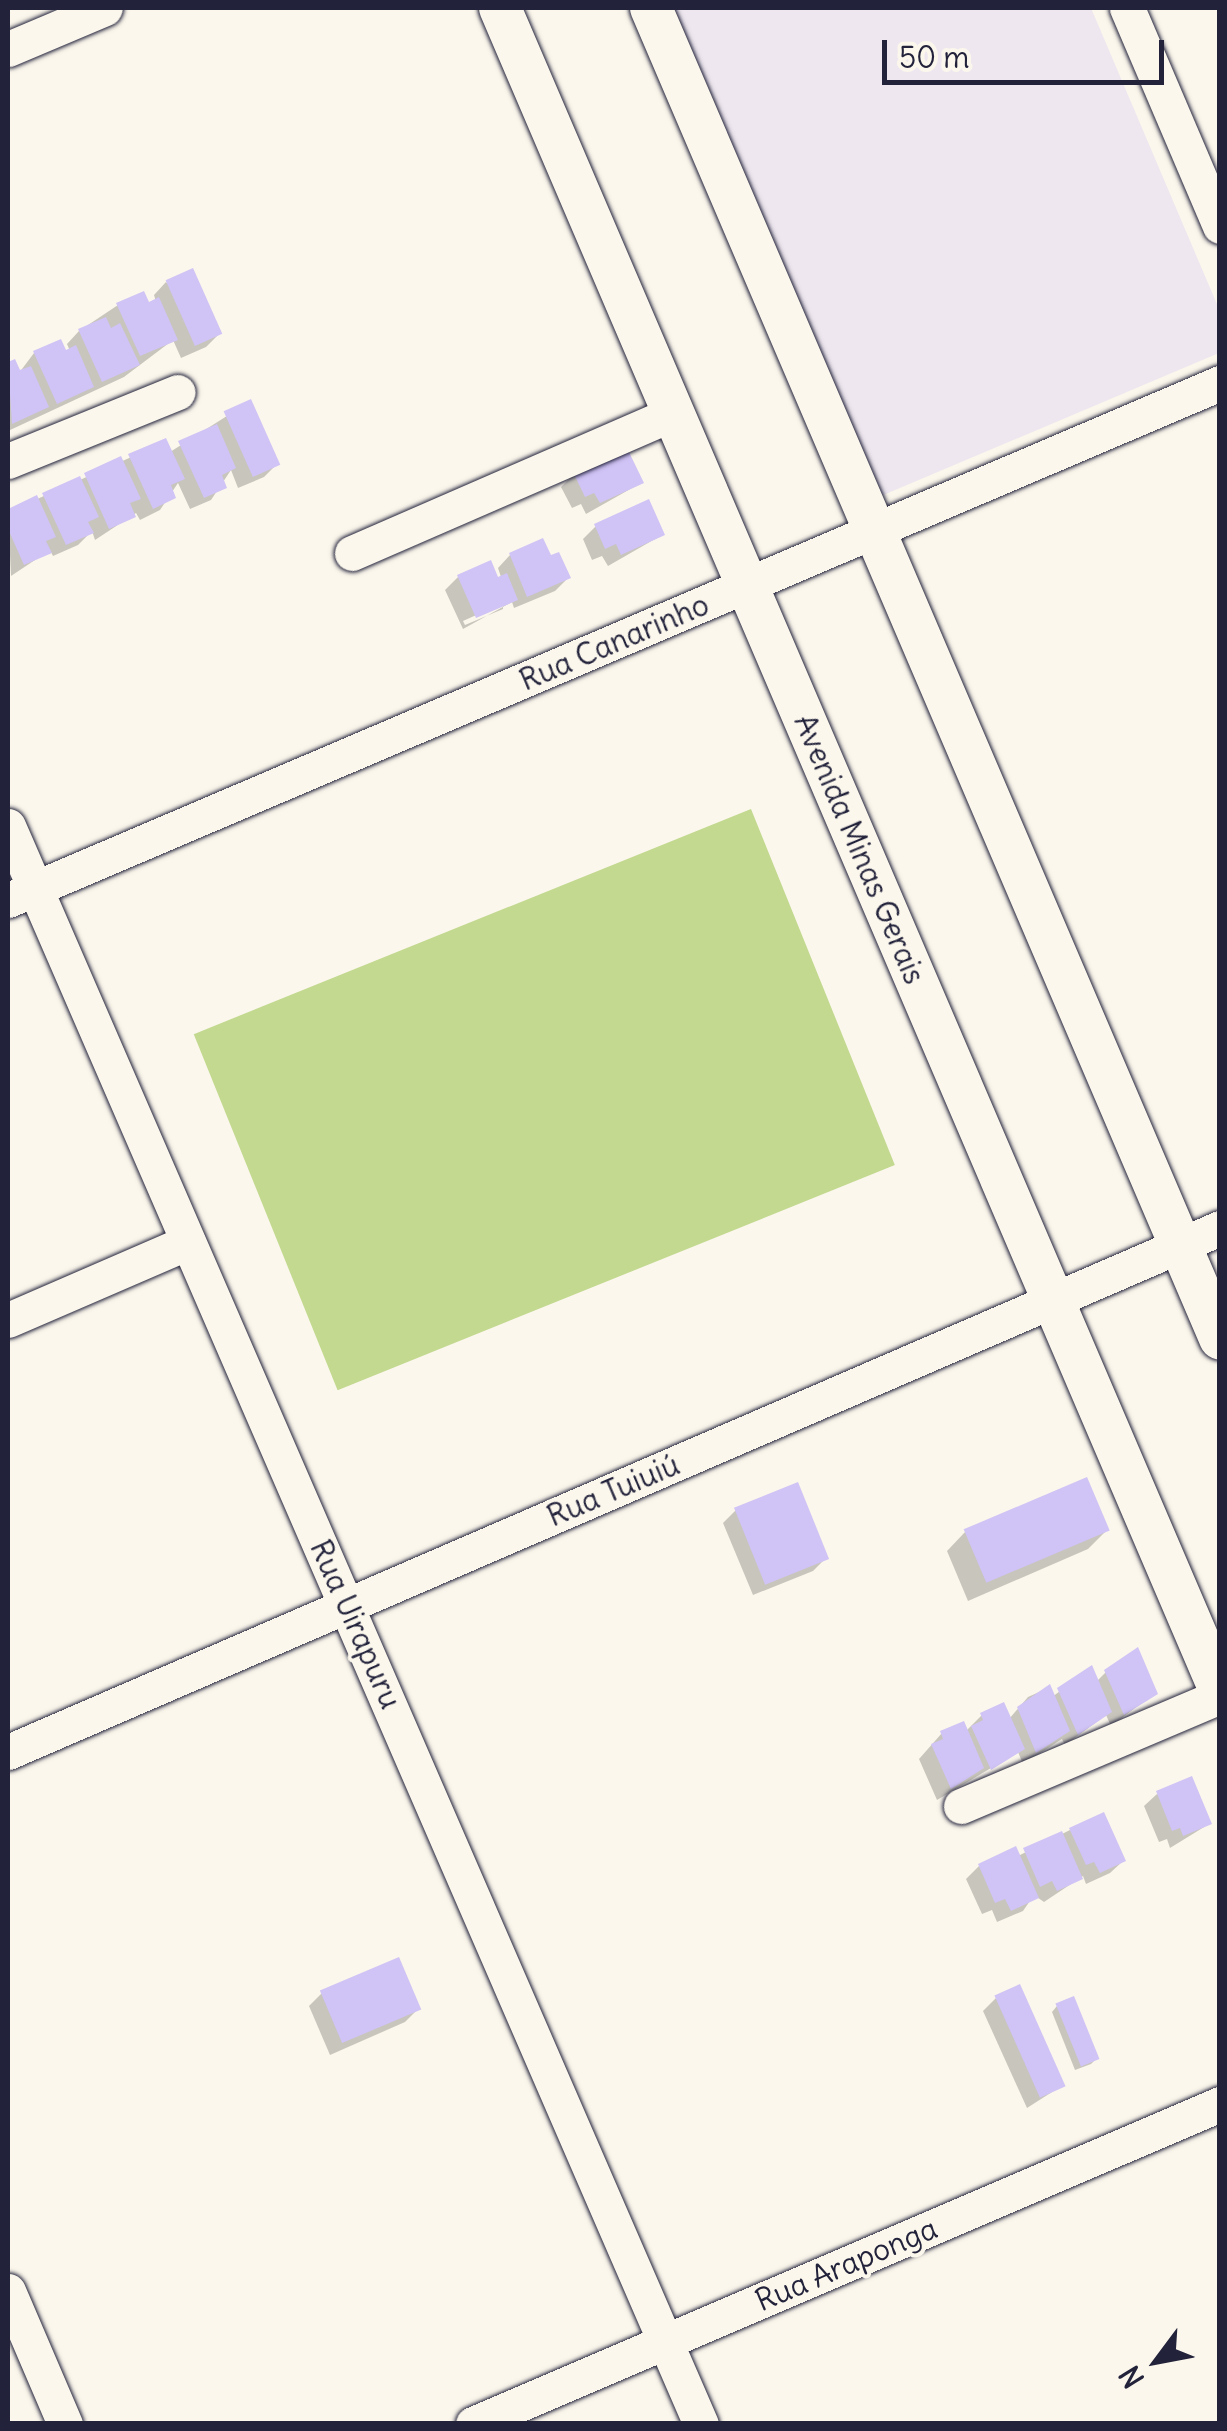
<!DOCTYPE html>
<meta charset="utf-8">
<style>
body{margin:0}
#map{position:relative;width:1227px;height:2431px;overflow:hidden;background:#fbf7ec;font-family:Delius,sans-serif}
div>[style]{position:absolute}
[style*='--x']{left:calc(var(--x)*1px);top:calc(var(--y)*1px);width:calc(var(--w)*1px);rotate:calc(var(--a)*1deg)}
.built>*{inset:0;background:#eee7ef}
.green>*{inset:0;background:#c2d98f;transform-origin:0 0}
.shadow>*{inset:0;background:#0003}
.building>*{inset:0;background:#d0c3f5;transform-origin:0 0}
.roads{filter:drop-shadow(0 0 2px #22223b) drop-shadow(0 0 2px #22223b)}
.minor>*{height:35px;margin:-17.5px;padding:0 17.5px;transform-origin:17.5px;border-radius:17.5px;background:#fbf7ec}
.tertiary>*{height:42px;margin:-21px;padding:0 21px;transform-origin:21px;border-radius:21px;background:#fbf7ec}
span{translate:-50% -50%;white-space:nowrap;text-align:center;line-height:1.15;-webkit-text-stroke:8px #fbf7ec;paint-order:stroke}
.street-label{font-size:30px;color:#22223b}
.frame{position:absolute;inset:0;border:10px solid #22223b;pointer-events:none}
.north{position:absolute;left:1107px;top:2311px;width:100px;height:100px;-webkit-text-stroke:8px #fbf7ec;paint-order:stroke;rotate:238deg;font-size:28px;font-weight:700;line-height:40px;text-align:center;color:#22223b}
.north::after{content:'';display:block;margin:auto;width:35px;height:45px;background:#22223b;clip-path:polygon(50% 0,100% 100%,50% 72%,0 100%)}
.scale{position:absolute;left:882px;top:40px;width:282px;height:45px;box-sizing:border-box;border:5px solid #22223b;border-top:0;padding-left:12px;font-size:30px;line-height:35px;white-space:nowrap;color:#22223b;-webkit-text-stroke:8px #fbf7ec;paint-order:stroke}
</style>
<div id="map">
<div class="built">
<div style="clip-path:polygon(673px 8px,1091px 8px,1219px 309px,1219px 353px,881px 496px)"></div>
</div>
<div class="green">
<div style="left:751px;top:809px;width:384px;height:601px;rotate:68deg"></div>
</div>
<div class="shadow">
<div style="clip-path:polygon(166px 282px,219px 334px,206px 347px,181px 358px,173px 340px,124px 377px,8px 431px,8px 365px,14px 362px,19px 373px,34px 353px,70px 351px,67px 344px,79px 331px,118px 305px,156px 302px,154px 295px)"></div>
<div style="clip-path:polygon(249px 402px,277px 464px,264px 477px,238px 488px,231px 470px,211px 500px,190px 509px,178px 483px,160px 510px,140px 520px,136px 513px,95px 540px,92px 531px,78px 545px,53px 556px,50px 550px,11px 576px,8px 512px,165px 442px,170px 452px)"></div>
<div style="clip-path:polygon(574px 474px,641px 483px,586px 514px,581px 504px,572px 508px,561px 487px)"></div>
<div style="clip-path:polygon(596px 526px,662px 535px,608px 566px,602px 556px,592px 560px,583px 539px)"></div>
<div style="clip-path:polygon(evenodd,510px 555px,550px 559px,568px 578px,555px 591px,514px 608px,512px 602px,463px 629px,445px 590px,458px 577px,502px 580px,498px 568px,510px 555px,503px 603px,503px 609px,465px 625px,463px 621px,503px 603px)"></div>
<div style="clip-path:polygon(736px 1510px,826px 1558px,813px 1571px,753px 1595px,723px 1523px)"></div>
<div style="clip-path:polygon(1107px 1530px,1088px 1549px,968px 1601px,947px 1551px,966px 1531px)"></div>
<div style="clip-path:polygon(1090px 1669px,1096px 1682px,1106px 1672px,1155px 1693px,1111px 1726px,1106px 1715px,1065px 1745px,1062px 1739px,1023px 1764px,1018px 1752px,937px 1800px,919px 1759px,942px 1733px,966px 1731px,982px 1715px,1009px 1719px,1028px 1697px,1048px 1688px,1052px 1697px)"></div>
<div style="clip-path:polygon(1157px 1794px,1209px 1824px,1170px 1848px,1167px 1839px,1159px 1842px,1144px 1806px)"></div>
<div style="clip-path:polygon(1070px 1830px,1123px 1861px,1110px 1873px,1086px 1884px,1083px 1876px,1044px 1902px,1034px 1895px,1023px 1911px,997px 1922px,992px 1910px,982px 1914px,966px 1879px,979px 1866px,1018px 1856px)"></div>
<div style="clip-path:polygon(322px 1993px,418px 2009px,405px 2022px,330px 2055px,309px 2006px)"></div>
<div style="clip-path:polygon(996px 1998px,1063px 2085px,1027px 2108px,983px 2011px)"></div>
<div style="clip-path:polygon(1057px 2006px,1097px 2058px,1091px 2064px,1075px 2070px,1052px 2012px)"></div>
</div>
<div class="building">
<div style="left:193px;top:268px;width:72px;height:30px;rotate:66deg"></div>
<div style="clip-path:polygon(144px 291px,149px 302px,159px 297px,178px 340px,140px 356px,116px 303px)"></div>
<div style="clip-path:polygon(106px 317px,111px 328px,120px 323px,140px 365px,102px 382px,78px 329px)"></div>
<div style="clip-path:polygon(61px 339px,66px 350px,76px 345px,94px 387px,57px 404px,33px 351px)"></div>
<div style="clip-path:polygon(15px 359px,20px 370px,31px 366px,49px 407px,12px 424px,8px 362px)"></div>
<div style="left:251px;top:399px;width:72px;height:30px;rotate:66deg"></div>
<div style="clip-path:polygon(217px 424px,236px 468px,222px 475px,227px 488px,204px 498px,178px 441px)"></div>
<div style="clip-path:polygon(166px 438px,185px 479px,171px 485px,176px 498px,153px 509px,128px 454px)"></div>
<div style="clip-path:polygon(627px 448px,644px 483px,600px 503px,594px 493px,585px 497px,573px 472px)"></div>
<div style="clip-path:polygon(121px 456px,141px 499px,130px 503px,136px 517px,109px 529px,84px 473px)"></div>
<div style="clip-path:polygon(80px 476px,99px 517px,88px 522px,94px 533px,66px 545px,42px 493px)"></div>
<div style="clip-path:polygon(37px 495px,56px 537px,46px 541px,52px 553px,24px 565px,8px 529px,8px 509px)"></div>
<div style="clip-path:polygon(649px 499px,665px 535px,621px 555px,616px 544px,605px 549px,594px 524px)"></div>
<div style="clip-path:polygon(543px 538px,551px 555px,559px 552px,571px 578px,527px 597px,509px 553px)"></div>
<div style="clip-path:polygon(491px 560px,498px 577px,507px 573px,518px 600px,476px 618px,457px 575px)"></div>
<div style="left:1087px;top:1477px;width:58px;height:134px;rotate:67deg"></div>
<div style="left:798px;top:1482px;width:83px;height:69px;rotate:68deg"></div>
<div style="clip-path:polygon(1138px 1647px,1158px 1694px,1124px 1715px,1104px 1670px)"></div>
<div style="clip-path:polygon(1092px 1665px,1112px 1712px,1078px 1735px,1057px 1688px)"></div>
<div style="clip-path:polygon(1050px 1684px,1070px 1731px,1036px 1753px,1017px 1707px)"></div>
<div style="clip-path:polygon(1004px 1702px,1025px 1749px,991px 1770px,971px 1726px,983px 1720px,980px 1713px)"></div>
<div style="clip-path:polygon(964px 1721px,984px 1768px,951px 1789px,931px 1744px,943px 1739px,940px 1731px)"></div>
<div style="clip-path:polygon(1192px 1776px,1212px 1824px,1183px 1836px,1180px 1828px,1172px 1831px,1156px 1791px)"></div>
<div style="clip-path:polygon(1104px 1812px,1126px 1861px,1100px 1873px,1094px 1862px,1086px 1865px,1069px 1828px)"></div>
<div style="clip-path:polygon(1062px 1831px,1083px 1879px,1057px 1891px,1052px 1881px,1040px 1887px,1023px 1848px)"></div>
<div style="clip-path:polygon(1016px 1846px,1039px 1898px,1011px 1911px,1005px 1899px,995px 1903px,978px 1864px)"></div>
<div style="left:399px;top:1957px;width:57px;height:86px;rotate:67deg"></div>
<div style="left:1020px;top:1984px;width:112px;height:28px;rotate:66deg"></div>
<div style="left:1074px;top:1996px;width:68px;height:20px;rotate:68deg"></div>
</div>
<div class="roads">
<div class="minor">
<div style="--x:1127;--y:8;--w:237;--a:66.9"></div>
<div style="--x:8;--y:49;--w:105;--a:-22.9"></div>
<div style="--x:8;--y:461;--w:183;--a:-22.1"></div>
<div style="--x:352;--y:553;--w:351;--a:-23.5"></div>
<div style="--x:8;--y:826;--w:1742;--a:66.56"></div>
<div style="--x:8;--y:900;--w:1318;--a:-23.1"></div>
<div style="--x:8;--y:1320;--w:196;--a:-23.4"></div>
<div style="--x:8;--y:1752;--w:1320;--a:-23.38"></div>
<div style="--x:961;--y:1806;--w:281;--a:-23"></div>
<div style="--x:8;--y:2291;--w:145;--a:66.8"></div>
<div style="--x:473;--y:2424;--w:813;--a:-23.19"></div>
</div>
<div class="tertiary">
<div style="--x:500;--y:8;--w:1830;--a:66.83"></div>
<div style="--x:651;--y:8;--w:1447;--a:66.84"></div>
</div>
</div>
<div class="street-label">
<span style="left:614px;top:642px;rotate:-23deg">Rua Canarinho</span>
<span style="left:860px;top:849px;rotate:67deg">Avenida Minas Gerais</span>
<span style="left:613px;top:1490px;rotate:-23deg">Rua Tuiuiú</span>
<span style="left:356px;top:1624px;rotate:66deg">Rua Uirapuru</span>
<span style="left:846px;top:2264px;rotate:-23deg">Rua Araponga</span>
</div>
<div class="frame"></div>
<div class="north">N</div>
<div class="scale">50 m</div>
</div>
